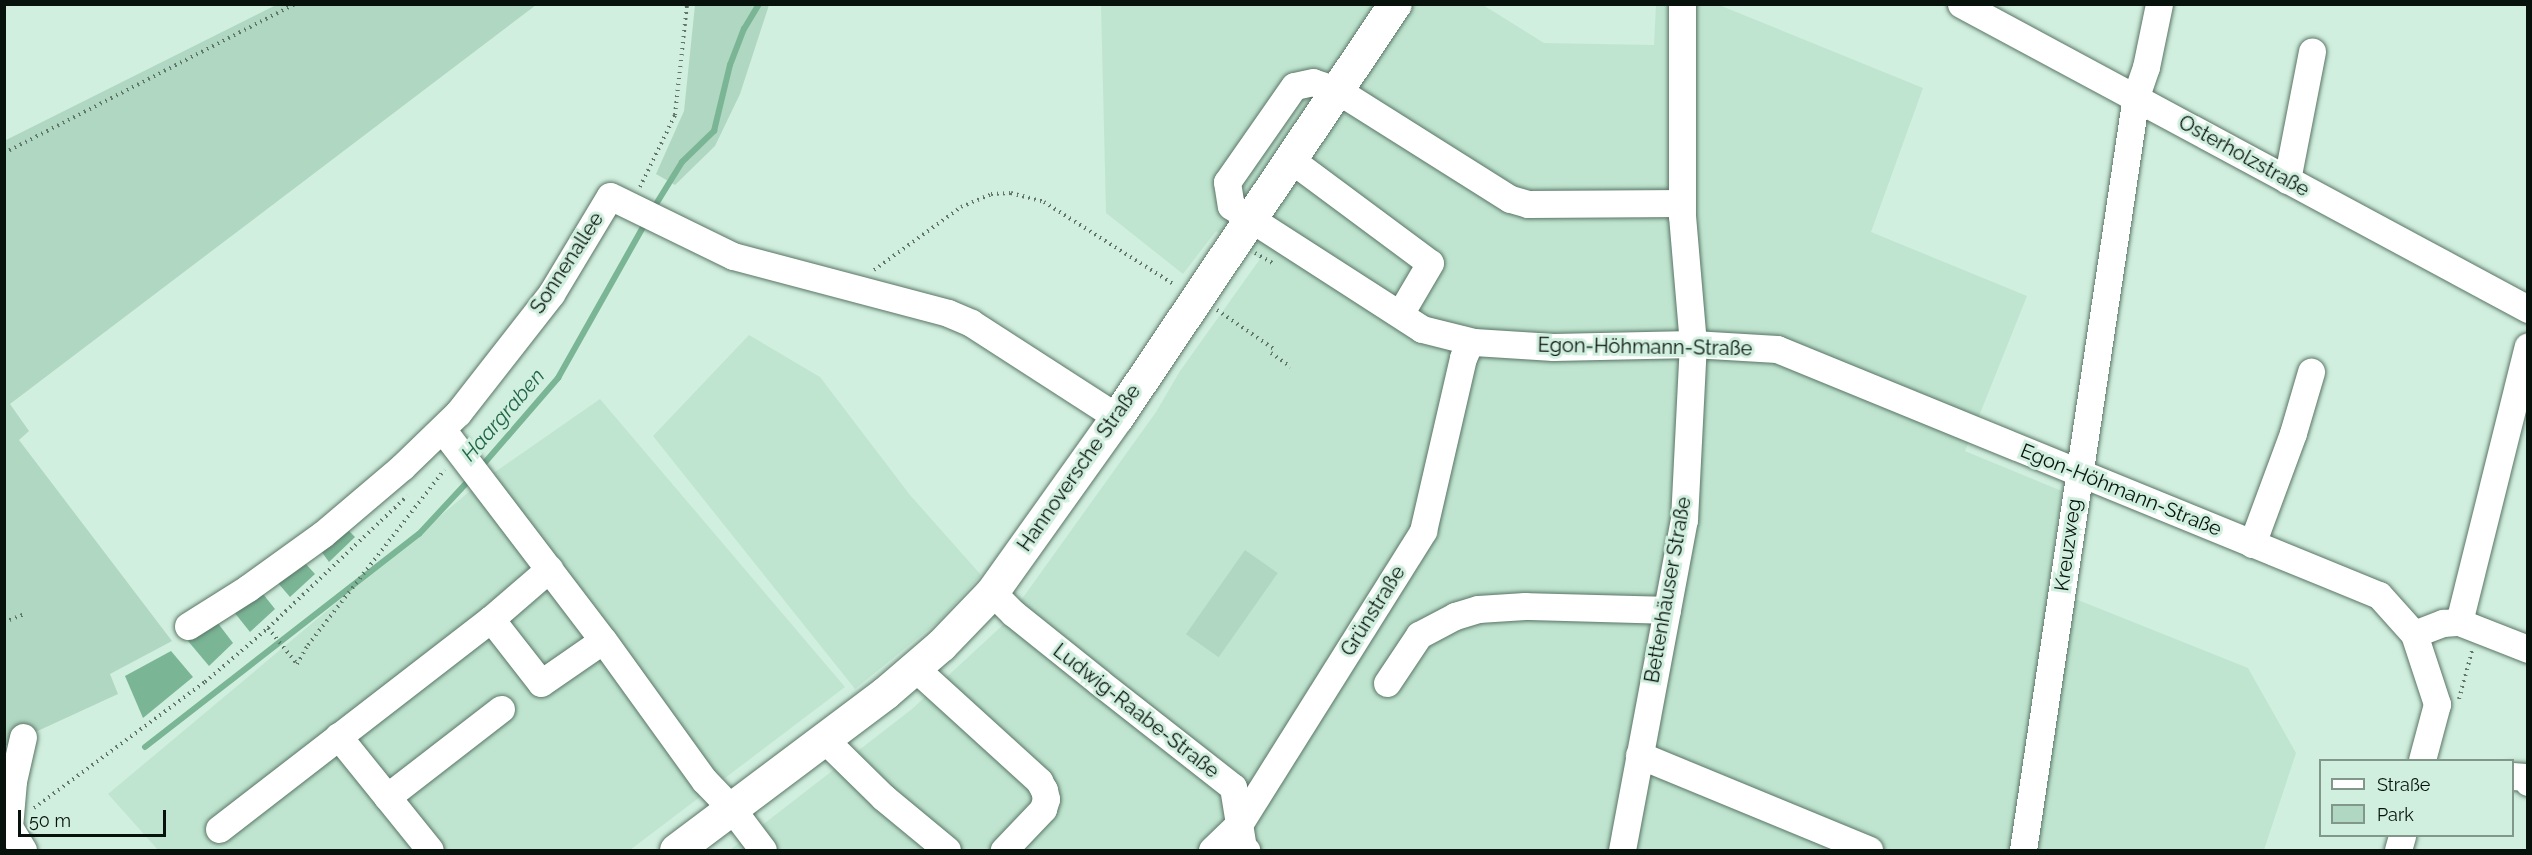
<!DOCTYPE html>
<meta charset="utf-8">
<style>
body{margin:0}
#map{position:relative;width:2532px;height:855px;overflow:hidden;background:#d1efde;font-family:Raleway,sans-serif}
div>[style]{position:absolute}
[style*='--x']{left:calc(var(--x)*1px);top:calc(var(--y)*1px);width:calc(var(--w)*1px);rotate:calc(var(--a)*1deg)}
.built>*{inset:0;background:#bfe5d0}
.green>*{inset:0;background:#b0d7c1;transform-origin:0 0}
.water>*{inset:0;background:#7ab596}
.stream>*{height:6px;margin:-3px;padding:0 3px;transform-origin:3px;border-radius:3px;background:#7ab596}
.path>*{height:4px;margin-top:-2px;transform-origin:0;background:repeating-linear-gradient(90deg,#63766b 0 1.5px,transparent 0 6px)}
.roads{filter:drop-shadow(0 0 2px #5a7566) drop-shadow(0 0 2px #5a7566)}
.minor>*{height:27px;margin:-13.5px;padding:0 13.5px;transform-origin:13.5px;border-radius:13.5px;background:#fff}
.major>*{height:33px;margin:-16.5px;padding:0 16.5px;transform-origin:16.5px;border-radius:16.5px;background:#fff}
span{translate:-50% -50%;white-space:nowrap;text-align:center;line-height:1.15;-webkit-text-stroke:6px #d1efde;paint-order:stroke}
.street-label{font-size:20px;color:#08120d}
.water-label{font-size:21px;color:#216547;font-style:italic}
.frame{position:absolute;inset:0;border:6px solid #08120d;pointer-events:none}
.legend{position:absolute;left:2319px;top:759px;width:195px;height:78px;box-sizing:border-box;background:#d1efde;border:2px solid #81978a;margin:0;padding:8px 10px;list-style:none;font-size:18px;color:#08120d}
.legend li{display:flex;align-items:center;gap:12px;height:30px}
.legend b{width:30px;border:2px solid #81978a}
.scale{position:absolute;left:18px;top:810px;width:148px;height:27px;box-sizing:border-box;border:3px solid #08120d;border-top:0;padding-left:8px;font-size:18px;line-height:21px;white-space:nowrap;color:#08120d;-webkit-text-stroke:4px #d1efde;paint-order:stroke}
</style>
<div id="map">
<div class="built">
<div style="clip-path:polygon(1101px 5px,1483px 5px,1544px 43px,1654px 45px,1656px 5px,1719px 5px,1923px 88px,1871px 232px,2027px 296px,1965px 451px,2062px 491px,2048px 588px,2248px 668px,2296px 753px,2264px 850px,730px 850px,912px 709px,1004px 624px,1156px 412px,1180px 371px,1260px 259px,1216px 231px,1183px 274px,1106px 213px)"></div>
<div style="clip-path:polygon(749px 335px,820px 377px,910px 495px,981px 575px,940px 620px,855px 689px,653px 436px)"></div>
<div style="clip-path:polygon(600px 399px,845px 687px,630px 850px,158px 850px,108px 794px,482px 481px)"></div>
</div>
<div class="green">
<div style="clip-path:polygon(276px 5px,536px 5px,10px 404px,29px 431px,19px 440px,172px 641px,110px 674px,118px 694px,5px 746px,4px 141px)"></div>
<div style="clip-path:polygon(695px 5px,769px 5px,740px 94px,715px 146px,675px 185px,656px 174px,684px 111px)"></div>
<div style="left:1245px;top:550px;width:40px;height:103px;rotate:35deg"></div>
</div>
<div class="water">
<div style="clip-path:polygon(348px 530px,355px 537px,329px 562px,321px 551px)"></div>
<div style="clip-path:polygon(305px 563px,315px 574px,290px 597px,278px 583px)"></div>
<div style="clip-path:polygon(263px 594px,275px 609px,250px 632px,234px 612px)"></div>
<div style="clip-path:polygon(217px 622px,233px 643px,209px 666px,188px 641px)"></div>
<div style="clip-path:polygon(171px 651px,193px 677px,143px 718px,125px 676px)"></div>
</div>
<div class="stream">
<div style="--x:653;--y:209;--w:55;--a:-58.3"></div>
<div style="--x:682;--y:162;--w:45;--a:-44.1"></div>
<div style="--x:714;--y:131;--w:68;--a:-76.4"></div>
<div style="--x:730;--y:65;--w:39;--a:-69"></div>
<div style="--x:744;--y:29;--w:29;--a:-59"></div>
<div style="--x:481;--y:467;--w:118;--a:-49.1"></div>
<div style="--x:558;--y:378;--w:181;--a:-60.6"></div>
<div style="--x:145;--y:747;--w:347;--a:-37.9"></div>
<div style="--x:419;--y:534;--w:78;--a:-47.1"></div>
</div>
<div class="path">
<div style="--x:4;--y:153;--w:327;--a:-27.1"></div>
<div style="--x:640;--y:187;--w:80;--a:-64.1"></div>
<div style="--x:675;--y:115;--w:112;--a:-83.8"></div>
<div style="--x:1255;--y:253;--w:20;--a:30"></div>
<div style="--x:874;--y:270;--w:107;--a:-35.9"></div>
<div style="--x:961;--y:207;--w:33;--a:-23"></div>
<div style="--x:991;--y:194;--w:20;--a:-3"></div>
<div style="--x:1011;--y:193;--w:34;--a:15"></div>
<div style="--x:1044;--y:202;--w:155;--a:32.4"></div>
<div style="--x:1217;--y:310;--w:69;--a:34.4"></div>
<div style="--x:1271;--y:353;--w:24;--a:35"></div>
<div style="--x:4;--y:622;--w:22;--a:-21"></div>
<div style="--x:268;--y:628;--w:46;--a:51.1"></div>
<div style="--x:297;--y:664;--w:22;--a:-60"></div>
<div style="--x:308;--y:645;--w:222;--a:-52.1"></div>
<div style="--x:2459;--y:699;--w:50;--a:-74.8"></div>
<div style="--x:34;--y:808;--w:212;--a:-36.4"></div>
<div style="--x:205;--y:682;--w:83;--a:-40.6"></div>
<div style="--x:268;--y:628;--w:192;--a:-43.5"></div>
</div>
<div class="roads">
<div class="minor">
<div style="--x:1961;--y:4;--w:644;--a:28.28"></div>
<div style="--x:1290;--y:159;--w:174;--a:36.6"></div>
<div style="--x:1430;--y:263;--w:59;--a:120.5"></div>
<div style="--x:2287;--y:180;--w:131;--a:-79"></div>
<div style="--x:1682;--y:203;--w:154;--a:179.6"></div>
<div style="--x:1528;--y:204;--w:19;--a:-164"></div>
<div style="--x:1510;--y:199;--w:204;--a:-147.8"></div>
<div style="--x:1337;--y:90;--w:25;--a:-162"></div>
<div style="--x:1313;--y:82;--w:19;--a:168"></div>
<div style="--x:1294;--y:86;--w:117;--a:124.9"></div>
<div style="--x:1227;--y:182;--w:24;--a:81"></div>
<div style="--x:1231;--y:206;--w:227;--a:32.8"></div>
<div style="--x:1422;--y:329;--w:54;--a:14"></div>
<div style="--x:1474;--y:342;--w:79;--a:3.6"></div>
<div style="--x:1553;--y:347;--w:140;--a:-1.2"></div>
<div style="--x:1693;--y:344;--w:84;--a:3.4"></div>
<div style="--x:1777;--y:349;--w:650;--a:22.23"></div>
<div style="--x:2379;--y:595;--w:52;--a:48.1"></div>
<div style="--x:2414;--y:634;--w:74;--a:71.8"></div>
<div style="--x:2437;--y:704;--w:58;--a:105"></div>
<div style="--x:442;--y:429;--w:265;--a:52.7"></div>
<div style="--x:603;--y:640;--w:173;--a:54.2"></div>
<div style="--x:704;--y:780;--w:40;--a:46"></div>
<div style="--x:732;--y:809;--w:51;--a:52.9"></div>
<div style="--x:2252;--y:544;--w:118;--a:-69.7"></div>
<div style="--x:2293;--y:433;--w:64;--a:-73.6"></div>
<div style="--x:992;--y:592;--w:30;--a:45"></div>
<div style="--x:1013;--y:613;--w:110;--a:38.7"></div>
<div style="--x:1099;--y:682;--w:170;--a:38.1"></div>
<div style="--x:1233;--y:787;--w:62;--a:80.7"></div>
<div style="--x:1243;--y:848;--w:4;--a:34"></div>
<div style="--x:491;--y:619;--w:81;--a:52"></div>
<div style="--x:541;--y:683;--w:75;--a:-34.7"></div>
<div style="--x:2459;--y:622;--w:284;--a:-76"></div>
<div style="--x:188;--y:626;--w:71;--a:-32.3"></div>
<div style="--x:248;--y:588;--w:92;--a:-35.8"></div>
<div style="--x:323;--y:534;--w:104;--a:-40.3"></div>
<div style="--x:402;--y:467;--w:78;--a:-44"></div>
<div style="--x:458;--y:413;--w:151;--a:-52"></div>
<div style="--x:551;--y:294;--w:114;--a:-59"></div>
<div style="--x:610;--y:196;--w:137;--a:26"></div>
<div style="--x:733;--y:256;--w:222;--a:14.8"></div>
<div style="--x:948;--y:313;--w:25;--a:23"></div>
<div style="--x:971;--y:323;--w:174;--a:32.8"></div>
<div style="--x:2414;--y:634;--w:31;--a:-21"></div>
<div style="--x:2443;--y:623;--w:16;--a:-4"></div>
<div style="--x:2459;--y:622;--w:74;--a:21.4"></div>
<div style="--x:915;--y:668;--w:168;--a:42.3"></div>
<div style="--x:1039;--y:781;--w:10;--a:61"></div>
<div style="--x:1044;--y:790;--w:9;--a:77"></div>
<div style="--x:1046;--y:799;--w:10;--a:107"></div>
<div style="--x:1043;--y:809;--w:57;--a:133.6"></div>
<div style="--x:1387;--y:683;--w:58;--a:-56.3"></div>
<div style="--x:1419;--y:635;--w:41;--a:-27.8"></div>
<div style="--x:1455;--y:616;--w:24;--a:-17"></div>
<div style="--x:1478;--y:609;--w:47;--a:-3.7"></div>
<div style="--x:1525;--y:606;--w:142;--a:1.6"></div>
<div style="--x:338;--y:736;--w:146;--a:51.1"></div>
<div style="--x:824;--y:739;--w:83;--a:44.5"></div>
<div style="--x:883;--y:797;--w:83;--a:39.6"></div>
<div style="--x:1639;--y:755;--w:249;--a:22.4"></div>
<div style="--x:2512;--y:776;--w:13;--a:4"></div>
<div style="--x:2525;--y:777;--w:6;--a:59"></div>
<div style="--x:387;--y:797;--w:144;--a:-37.7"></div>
<div style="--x:219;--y:829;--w:344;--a:-37.7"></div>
<div style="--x:491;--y:619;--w:77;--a:-40.8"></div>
<div style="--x:23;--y:850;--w:27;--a:-121"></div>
<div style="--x:9;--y:827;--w:46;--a:-85"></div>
<div style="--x:13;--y:781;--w:45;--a:-77.2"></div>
<div style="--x:1212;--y:850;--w:39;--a:-44"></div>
<div style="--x:1240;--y:823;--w:345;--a:-57.9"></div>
<div style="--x:1423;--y:531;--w:178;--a:-77"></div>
<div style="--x:1463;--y:358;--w:17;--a:-66"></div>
<div style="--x:1622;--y:850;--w:336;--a:-79.4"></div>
<div style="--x:1684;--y:520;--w:176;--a:-87.1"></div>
<div style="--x:1693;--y:344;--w:128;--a:-94.9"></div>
<div style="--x:1682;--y:216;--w:212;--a:-90"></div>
<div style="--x:2023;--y:850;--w:762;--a:-81.48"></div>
<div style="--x:2136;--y:96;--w:31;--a:-71"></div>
<div style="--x:2146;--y:67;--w:64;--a:-78.3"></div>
<div style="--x:2398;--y:850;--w:15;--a:-74"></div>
</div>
<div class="major">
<div style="--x:676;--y:850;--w:261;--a:-36.9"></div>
<div style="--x:885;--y:693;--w:74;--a:-40.6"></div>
<div style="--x:941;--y:645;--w:74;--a:-46.1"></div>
<div style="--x:992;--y:592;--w:215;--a:-54.5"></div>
<div style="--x:1117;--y:417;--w:498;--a:-56.1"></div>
</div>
</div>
<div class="street-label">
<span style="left:2244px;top:156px;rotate:29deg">Osterholzstraße</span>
<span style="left:567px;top:263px;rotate:-57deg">Sonnenallee</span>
<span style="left:1645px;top:347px;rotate:1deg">Egon-Höhmann-Straße</span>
<span style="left:1079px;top:468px;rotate:-55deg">Hannoversche Straße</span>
<span style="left:2121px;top:490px;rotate:22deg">Egon-Höhmann-Straße</span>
<span style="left:2068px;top:545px;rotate:-82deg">Kreuzweg</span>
<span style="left:1668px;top:590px;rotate:-80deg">Bettenhäuser Straße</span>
<span style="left:1373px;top:611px;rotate:-58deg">Grünstraße</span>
<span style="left:1136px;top:711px;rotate:38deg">Ludwig-Raabe-Straße</span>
</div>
<div class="water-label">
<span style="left:503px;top:415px;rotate:-49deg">Haargraben</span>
</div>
<div class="frame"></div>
<ul class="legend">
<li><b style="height:8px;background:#fff"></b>Straße</li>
<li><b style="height:16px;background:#b0d7c1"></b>Park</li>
</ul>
<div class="scale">50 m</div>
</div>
